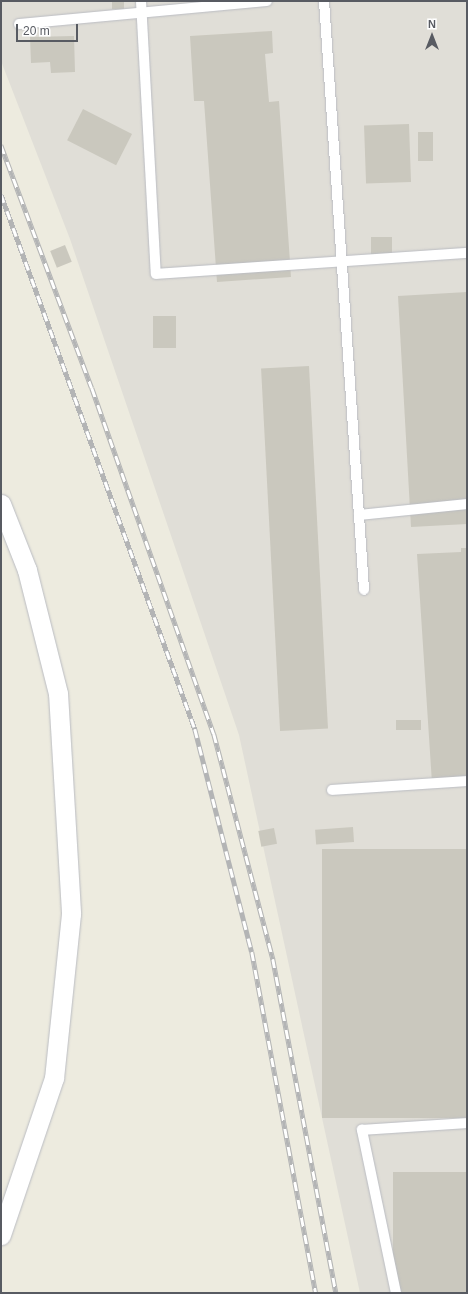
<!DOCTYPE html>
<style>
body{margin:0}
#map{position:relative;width:468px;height:1294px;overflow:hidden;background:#edebdf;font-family:Helvetica,sans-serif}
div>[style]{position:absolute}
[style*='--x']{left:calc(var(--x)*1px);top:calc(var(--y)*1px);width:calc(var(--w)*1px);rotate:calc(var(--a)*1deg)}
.industrial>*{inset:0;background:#e0ded7}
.building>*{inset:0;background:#cac8be;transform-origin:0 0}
.roads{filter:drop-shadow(0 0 1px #babcc2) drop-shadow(0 0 1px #babcc2)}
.lane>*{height:10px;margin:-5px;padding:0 5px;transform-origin:5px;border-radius:5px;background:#fff}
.street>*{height:19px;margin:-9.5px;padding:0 9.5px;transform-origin:9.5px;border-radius:9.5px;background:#fff}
.rail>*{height:4.5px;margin-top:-2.25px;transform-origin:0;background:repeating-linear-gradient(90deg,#fff 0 9px,#b3b4b5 0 18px);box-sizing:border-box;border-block:1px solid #b3b4b5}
span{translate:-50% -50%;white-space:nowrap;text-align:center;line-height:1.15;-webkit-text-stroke:4px #fff;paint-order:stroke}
.frame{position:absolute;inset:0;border:2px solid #585b62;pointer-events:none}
.north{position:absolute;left:412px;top:16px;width:40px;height:40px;-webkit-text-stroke:3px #fff;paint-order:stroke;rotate:0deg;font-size:11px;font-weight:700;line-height:16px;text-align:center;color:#585b62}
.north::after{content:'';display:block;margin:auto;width:14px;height:18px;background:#585b62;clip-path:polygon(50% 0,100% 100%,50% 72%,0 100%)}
.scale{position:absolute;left:16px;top:24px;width:62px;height:18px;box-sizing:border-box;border:2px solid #585b62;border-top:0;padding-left:5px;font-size:12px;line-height:14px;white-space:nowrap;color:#585b62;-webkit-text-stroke:3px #fff;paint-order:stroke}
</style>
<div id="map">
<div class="industrial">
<div style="clip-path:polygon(1px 1px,467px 1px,467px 1293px,360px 1293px,239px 735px,70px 239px,1px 61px)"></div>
</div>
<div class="building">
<div style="left:112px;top:1px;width:12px;height:8px"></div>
<div style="clip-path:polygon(272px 31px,273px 53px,265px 54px,269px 102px,279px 101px,291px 277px,217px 282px,204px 101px,194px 101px,190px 36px)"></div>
<div style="clip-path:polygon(74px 36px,75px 72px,51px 73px,50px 62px,31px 63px,30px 37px)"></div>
<div style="left:83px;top:109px;width:55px;height:35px;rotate:27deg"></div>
<div style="left:409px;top:124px;width:58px;height:45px;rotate:88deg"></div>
<div style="left:418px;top:132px;width:15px;height:29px"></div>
<div style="left:371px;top:237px;width:21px;height:23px"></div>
<div style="left:65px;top:245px;width:18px;height:16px;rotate:68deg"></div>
<div style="clip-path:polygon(467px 292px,467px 524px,411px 527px,398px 296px)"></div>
<div style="left:153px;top:316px;width:23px;height:32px"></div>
<div style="left:309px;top:366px;width:363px;height:48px;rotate:87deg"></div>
<div style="clip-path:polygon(461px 548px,467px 548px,467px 780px,432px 783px,417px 554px,461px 552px)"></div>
<div style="left:396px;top:720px;width:25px;height:10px"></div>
<div style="left:353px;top:827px;width:15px;height:38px;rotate:86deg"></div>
<div style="left:274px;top:828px;width:16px;height:16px;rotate:79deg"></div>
<div style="left:467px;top:849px;width:269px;height:145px;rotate:90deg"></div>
<div style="left:467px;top:1172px;width:121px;height:74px;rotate:90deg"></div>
</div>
<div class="roads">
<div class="lane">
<div style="--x:141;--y:1;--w:273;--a:86.9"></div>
<div style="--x:156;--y:274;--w:312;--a:-3.9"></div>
<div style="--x:324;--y:1;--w:590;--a:86.11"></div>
<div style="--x:19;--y:24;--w:249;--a:-5.3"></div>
<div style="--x:359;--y:515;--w:109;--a:-5.8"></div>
<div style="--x:332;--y:790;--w:135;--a:-3.8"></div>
<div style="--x:396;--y:1293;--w:167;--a:-101.8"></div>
<div style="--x:362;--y:1130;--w:105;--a:-3.8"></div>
</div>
<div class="street">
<div style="--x:1;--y:504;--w:71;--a:68.5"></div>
<div style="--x:27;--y:570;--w:127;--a:75.9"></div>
<div style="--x:58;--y:693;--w:221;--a:86.6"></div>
<div style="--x:71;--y:914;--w:165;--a:95.9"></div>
<div style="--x:54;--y:1078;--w:166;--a:108.7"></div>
</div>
</div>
<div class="rail">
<div style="--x:1;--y:145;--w:259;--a:69.5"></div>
<div style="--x:92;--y:388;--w:367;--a:70.6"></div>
<div style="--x:214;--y:734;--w:233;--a:75.3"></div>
<div style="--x:273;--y:959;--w:340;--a:79.3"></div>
<div style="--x:1;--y:194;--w:569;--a:70.07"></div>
<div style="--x:195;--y:729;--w:230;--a:75.7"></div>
<div style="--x:252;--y:952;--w:347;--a:79.4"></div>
</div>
<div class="frame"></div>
<div class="north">N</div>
<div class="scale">20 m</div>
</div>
